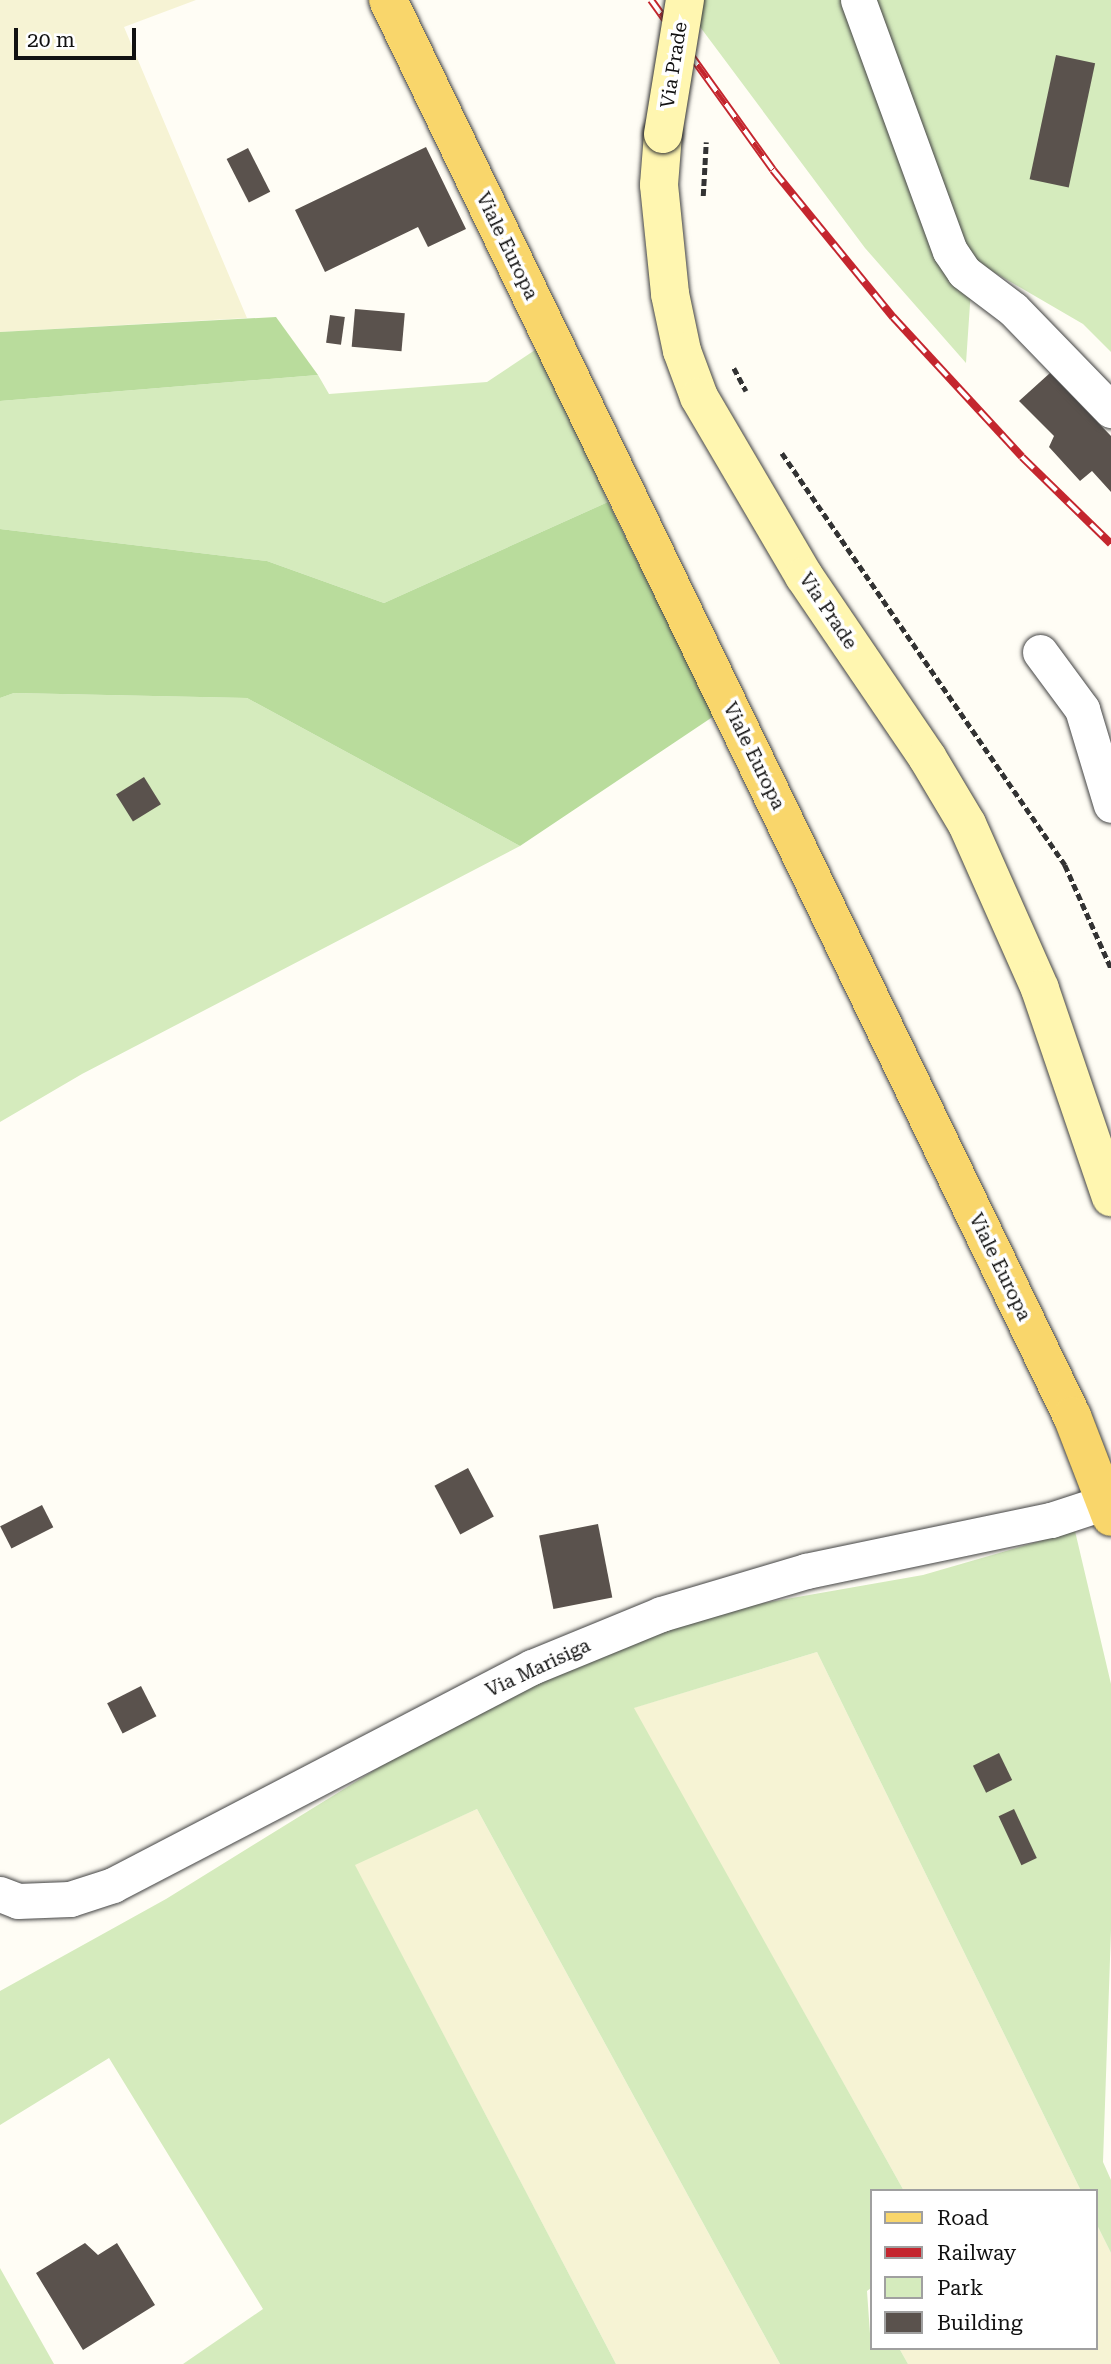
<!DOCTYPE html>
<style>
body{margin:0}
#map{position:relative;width:1111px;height:2364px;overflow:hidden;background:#fffdf5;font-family:"Roboto Serif",serif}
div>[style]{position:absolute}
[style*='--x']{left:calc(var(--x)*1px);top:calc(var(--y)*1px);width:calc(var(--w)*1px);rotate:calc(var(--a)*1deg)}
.farmland>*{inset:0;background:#f6f3d4}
.green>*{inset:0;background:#d5ebbd}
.forest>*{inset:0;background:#b9dc9c}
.building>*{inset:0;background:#5a524d;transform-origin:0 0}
.path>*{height:4.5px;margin-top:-2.25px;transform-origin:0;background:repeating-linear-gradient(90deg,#333 0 7px,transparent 0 10.5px)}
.roads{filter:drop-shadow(0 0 2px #444) drop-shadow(0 0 2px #444)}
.street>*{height:35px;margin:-17.5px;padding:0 17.5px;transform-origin:17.5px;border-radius:17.5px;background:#fff}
.secondary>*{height:38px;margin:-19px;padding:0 19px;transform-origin:19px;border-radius:19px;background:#fff6b0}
.primary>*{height:38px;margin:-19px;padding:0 19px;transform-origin:19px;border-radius:19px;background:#f9d66b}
.rail>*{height:8px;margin-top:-4px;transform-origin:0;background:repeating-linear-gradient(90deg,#fff 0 16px,#c4262e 0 32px);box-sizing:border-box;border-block:2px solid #c4262e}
.bridges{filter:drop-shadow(0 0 2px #333) drop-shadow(0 0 2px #333)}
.secondary-bridge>*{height:38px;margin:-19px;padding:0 19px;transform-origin:19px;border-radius:19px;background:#fff6b0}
span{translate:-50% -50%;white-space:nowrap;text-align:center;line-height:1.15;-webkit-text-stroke:7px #fff;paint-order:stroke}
.street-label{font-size:19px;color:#111}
.legend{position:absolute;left:870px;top:2189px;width:228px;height:161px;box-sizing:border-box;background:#fff;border:2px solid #a0a0a0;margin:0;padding:9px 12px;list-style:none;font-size:21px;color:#111}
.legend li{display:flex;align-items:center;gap:14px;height:35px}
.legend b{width:35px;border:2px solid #a0a0a0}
.scale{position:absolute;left:14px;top:28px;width:122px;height:32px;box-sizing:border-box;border:4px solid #111;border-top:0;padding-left:9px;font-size:21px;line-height:24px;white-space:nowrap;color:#111;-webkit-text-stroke:5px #fff;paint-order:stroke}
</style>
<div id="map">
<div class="farmland">
<div style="clip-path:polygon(0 0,196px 0,124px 27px,247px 318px,0 332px)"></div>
<div style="clip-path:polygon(817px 1652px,1081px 2191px,904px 2191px,633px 1708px)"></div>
<div style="clip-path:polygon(477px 1809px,780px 2364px,616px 2364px,354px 1864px)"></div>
<div style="clip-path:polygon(1095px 2221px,1111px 2253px,1111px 2364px,908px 2364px,899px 2348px,1095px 2348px)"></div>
</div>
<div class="green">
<div style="clip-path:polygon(680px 0,1111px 0,1111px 352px,1083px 324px,973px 260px,966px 363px,865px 248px)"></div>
<div style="clip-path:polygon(541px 346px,608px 502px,384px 603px,267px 561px,0 529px,0 401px,318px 375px,329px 394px,487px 382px)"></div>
<div style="clip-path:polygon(14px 693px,247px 698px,520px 846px,82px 1074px,0 1122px,0 698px)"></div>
<div style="clip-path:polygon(1075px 1531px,1111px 1684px,1111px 1930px,1103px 2162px,1111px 2180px,1111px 2253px,1095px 2221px,1095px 2191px,1081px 2191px,817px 1652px,634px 1708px,904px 2191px,871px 2191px,871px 2288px,867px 2291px,871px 2348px,899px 2348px,908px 2364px,780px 2364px,477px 1809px,355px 1865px,616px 2364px,183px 2364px,263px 2309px,109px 2058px,0 2125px,0 1991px,166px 1899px,420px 1742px,555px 1673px,684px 1617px,923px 1575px)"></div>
<div style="clip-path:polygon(0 2268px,54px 2364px,0 2364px)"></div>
</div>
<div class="forest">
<div style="clip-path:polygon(276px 317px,318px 375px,0 401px,0 332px)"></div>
<div style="clip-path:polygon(608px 502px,714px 716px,520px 846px,247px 698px,14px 693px,0 698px,0 529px,267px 561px,384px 603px)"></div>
</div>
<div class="building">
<div style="left:1056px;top:55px;width:40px;height:127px;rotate:12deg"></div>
<div style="clip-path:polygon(426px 147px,466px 229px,428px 247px,418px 227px,325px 272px,295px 210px)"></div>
<div style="left:248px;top:148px;width:49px;height:24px;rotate:63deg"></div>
<div style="left:355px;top:309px;width:50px;height:38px;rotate:5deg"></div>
<div style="left:330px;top:315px;width:15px;height:28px;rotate:8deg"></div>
<div style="clip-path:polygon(1050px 373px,1111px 436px,1111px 492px,1092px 471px,1080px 481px,1049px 447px,1054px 436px,1019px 401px)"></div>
<div style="left:144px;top:777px;width:32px;height:33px;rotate:58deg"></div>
<div style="left:468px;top:1468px;width:55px;height:38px;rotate:62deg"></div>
<div style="left:42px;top:1505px;width:25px;height:47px;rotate:63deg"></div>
<div style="left:598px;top:1524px;width:75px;height:60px;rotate:79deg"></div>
<div style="left:141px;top:1686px;width:34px;height:38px;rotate:63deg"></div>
<div style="left:999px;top:1753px;width:30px;height:29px;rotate:64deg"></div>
<div style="left:1014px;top:1809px;width:54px;height:17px;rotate:65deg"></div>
<div style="clip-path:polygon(85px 2243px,98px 2255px,117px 2243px,155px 2305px,83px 2350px,36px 2273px)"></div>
</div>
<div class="path">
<div style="--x:703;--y:196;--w:54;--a:-86.8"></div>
<div style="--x:734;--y:368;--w:26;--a:62"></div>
<div style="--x:782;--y:453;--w:500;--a:55.5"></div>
<div style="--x:1065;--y:865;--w:113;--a:65.9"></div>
</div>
<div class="roads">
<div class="street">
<div style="--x:858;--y:0;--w:267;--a:69.9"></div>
<div style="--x:950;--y:251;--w:25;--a:56"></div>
<div style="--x:964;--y:272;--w:61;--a:37.1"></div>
<div style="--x:1013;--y:309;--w:141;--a:45.9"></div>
<div style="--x:1040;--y:652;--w:71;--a:53.6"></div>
<div style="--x:1082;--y:709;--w:100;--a:73.2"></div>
<div style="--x:0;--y:1894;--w:19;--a:21"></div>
<div style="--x:18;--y:1901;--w:52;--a:-2.2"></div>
<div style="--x:70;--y:1899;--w:45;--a:-18"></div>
<div style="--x:113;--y:1885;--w:472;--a:-27.5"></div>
<div style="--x:532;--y:1667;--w:139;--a:-22.3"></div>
<div style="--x:661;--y:1614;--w:151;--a:-16.5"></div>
<div style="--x:806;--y:1571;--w:250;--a:-11.8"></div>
<div style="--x:1051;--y:1520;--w:58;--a:-18.1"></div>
</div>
<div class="secondary">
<div style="--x:663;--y:134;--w:51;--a:94.5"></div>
<div style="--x:659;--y:185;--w:110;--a:84.2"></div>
<div style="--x:670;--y:294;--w:58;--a:78.1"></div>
<div style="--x:682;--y:351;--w:49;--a:69.7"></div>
<div style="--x:699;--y:397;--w:208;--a:59.6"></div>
<div style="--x:804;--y:576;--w:219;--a:55.8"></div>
<div style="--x:927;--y:757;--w:78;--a:59.2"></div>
<div style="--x:967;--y:824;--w:180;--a:66.1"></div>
<div style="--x:1040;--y:989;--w:220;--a:71.2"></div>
</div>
<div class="primary">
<div style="--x:388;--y:0;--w:1573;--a:64.22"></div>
<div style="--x:1072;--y:1416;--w:108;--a:68.9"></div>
</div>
</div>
<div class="rail">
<div style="--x:651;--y:0;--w:209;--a:54.3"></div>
<div style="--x:773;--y:170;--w:190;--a:50.8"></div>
<div style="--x:893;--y:317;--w:190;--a:47.3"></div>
<div style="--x:1022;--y:457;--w:124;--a:44.3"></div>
</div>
<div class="bridges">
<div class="secondary-bridge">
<div style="--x:663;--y:134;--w:136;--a:-80.7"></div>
</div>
</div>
<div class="street-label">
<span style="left:674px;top:65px;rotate:-81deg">Via Prade</span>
<span style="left:507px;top:246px;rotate:64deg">Viale Europa</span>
<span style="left:828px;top:611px;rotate:56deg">Via Prade</span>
<span style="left:754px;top:756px;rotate:64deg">Viale Europa</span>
<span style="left:1000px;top:1267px;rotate:64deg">Viale Europa</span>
<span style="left:538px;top:1668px;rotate:-25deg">Via Marisiga</span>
</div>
<ul class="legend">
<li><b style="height:9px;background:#f9d66b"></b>Road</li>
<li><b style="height:9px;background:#c4262e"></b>Railway</li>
<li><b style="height:19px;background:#d5ebbd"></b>Park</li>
<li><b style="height:19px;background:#5a524d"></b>Building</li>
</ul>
<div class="scale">20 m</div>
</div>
